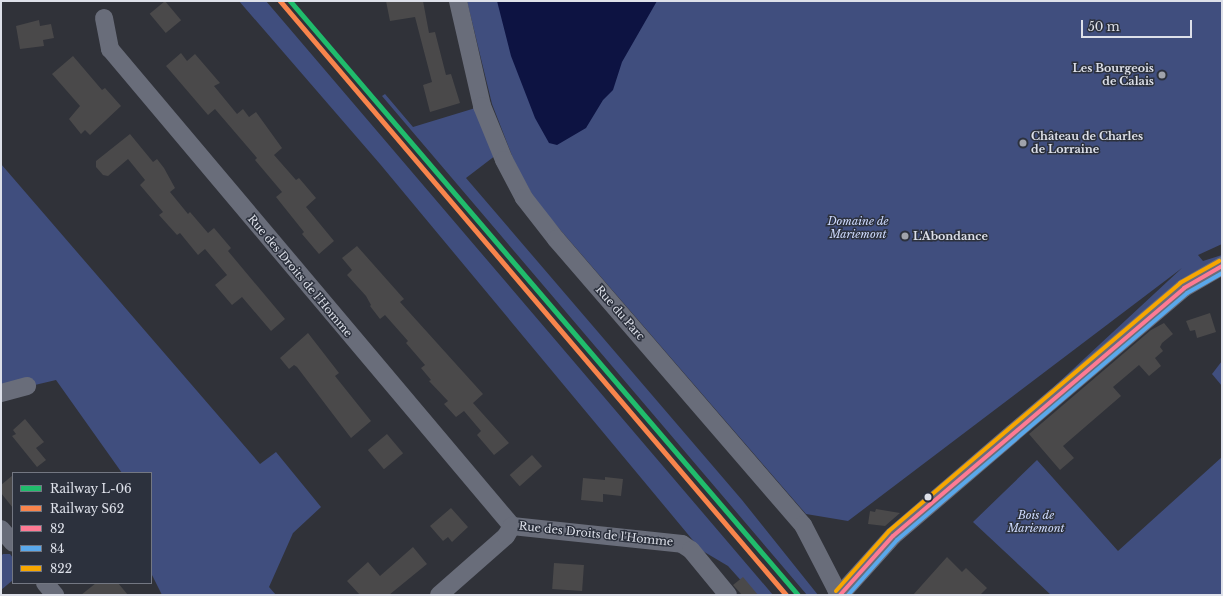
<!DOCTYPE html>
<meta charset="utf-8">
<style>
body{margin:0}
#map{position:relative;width:1223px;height:596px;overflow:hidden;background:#303239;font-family:"Libre Baskerville",serif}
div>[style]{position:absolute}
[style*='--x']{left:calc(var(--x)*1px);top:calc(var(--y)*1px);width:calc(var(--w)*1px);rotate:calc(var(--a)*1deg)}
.green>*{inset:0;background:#404e7e}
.water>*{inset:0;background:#0d1342}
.building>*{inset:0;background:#4a494a;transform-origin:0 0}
.minor>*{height:18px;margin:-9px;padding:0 9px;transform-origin:9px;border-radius:9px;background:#696d7a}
.bus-1>*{height:4px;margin:-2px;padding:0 2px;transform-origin:2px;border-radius:2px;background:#fe7a93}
.bus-2>*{height:4px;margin:-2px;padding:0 2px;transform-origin:2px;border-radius:2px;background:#5aa8eb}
.bus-3>*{height:4px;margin:-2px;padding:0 2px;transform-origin:2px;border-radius:2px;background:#f7a600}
.rail-1>*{height:5px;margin:-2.5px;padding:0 2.5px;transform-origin:2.5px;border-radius:2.5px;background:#20bc6c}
.rail-2>*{height:5px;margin:-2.5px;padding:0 2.5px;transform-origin:2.5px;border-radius:2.5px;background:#f8844c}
.dots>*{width:11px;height:11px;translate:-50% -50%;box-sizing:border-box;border:2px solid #2c313d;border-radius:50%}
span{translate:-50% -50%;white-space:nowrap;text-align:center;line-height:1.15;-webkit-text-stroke:3px #2c313d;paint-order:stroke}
.poi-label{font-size:11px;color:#dde0e9;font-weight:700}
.right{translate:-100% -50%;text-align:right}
.left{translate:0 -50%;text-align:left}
.park-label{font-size:11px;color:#cfdbff;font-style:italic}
.street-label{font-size:11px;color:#dde0e9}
.frame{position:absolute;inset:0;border:2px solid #dde0e9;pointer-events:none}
.legend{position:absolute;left:12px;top:472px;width:140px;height:112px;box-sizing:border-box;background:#2c313d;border:1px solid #737782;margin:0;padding:5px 7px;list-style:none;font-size:12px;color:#dde0e9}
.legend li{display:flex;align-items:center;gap:8px;height:20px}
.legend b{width:20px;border:1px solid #737782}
.scale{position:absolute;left:1081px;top:20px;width:111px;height:18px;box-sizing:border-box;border:2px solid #dde0e9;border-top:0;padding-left:5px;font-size:12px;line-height:14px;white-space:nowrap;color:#dde0e9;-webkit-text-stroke:3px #2c313d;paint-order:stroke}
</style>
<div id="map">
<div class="green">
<div style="clip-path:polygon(239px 1px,266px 1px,773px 595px,754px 595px,728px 566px,701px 550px,380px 164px)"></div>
<div style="clip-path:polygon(467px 1px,1222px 1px,1222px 244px,1198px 255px,1203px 261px,1222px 255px,1222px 266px,893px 536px,1182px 268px,848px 521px,806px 514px,537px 203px,516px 166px,492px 104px)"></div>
<div style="clip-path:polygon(385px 94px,413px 127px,482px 106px,500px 152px,466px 178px,742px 500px,818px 595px,807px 595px,382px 96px)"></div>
<div style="clip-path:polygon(1px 164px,260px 464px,276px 452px,321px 507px,293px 533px,269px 587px,276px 595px,162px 595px,151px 573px,151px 473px,122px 473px,56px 380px,1px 393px)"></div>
<div style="clip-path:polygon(1222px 361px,1222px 386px,1212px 374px)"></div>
<div style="clip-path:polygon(1222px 457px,1222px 595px,1051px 595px,973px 522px,1037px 460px,1118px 551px)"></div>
<div style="clip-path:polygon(3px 554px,10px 554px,13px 558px,13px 580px,1px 590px,1px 556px)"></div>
</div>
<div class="water">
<div style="clip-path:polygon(497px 1px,657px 1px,622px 62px,613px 90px,603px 100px,586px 128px,557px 145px,549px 143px,535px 118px,511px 56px)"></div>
</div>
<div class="building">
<div style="left:165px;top:1px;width:25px;height:20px;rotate:50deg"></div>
<div style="clip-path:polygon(386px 1px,423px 1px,429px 33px,435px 32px,446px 75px,451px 74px,460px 103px,430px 112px,423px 85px,432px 82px,415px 17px,390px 21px)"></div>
<div style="clip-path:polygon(39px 20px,40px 26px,51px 24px,54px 38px,43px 40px,44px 46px,20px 49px,16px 26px)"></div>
<div style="clip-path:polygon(181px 53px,187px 61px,195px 54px,220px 83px,214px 86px,237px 114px,243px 109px,249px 117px,256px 112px,282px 148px,274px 155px,296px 180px,299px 178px,316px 198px,306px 207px,334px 241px,319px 254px,302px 234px,304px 232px,276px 197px,282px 192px,255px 160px,257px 158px,215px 109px,208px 115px,166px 66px)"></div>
<div style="clip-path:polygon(73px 56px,102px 90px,105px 88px,121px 106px,90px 135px,85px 130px,81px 134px,69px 119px,80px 106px,52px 74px)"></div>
<div style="clip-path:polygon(130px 134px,153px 162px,157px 159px,164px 168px,175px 188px,170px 192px,188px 214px,190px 212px,208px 233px,214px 228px,231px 248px,228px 251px,285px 319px,271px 331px,242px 297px,232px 305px,215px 285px,227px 275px,205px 249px,198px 255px,180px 233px,177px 235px,159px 215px,163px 212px,140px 185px,145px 180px,128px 159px,108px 176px,103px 175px,96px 167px,96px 161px)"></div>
<div style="clip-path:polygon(357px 246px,404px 299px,400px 302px,483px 394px,473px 403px,509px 443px,494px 455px,477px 435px,481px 431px,464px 411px,456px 417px,444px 404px,448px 401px,429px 381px,431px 380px,421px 368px,425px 365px,406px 343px,408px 341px,385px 315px,380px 319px,370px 306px,371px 305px,366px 296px,347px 275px,352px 270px,342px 258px)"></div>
<div style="clip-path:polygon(1210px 313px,1216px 332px,1197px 338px,1195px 330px,1190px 331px,1186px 321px)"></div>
<div style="clip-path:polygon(1164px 323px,1173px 334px,1162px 343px,1160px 347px,1163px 351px,1155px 358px,1161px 366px,1149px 376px,1139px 365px,1113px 387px,1121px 396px,1063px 446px,1074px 458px,1060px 470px,1029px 434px,1151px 330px)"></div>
<div style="clip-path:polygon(308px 333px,339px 373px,335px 376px,371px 421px,351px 438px,297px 367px,294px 365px,289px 369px,280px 358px)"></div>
<div style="clip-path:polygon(25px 419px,44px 442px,36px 448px,46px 460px,37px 467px,12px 436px,16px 434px,13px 430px)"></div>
<div style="left:387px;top:434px;width:25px;height:25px;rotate:50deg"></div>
<div style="left:532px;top:455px;width:15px;height:30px;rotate:48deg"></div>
<div style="clip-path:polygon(13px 475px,13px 508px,1px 493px,1px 485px)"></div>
<div style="clip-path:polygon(605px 477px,623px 479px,621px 496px,603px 494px,603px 502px,581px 500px,583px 478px,605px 480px)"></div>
<div style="clip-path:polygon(451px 508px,468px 527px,452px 542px,448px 537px,443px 541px,430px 526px)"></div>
<div style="clip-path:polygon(876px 509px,900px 513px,885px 526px,868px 524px,870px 511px,875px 512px)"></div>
<div style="clip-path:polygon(413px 547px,427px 564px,389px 595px,360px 595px,347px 581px,368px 562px,380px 576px)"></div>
<div style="clip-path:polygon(947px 557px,962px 572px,966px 568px,987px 588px,980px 595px,913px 595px)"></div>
<div style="left:554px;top:563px;width:30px;height:26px;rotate:4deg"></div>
<div style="clip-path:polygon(743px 577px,758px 595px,742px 595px,733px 585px)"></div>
<div style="clip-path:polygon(96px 583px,118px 583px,128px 595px,81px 595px)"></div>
</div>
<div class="minor">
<div style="--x:458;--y:1;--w:108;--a:77.1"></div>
<div style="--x:482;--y:106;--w:58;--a:67.8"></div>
<div style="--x:504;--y:160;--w:43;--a:62.2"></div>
<div style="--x:524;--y:198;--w:52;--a:52"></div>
<div style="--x:556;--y:239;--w:378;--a:49.2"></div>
<div style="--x:803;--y:525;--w:72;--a:62.7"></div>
<div style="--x:836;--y:589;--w:7;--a:34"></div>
<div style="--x:104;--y:18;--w:32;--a:79"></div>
<div style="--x:110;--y:49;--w:624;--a:49.88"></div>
<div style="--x:512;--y:526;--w:171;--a:6"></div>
<div style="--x:682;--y:544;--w:11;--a:34"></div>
<div style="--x:691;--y:550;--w:58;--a:50.6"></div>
<div style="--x:1;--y:393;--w:27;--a:-15"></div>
<div style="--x:1;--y:529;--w:18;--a:49"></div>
<div style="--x:45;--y:583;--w:16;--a:50"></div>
<div style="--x:439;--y:595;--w:89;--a:-41.4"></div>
<div style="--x:506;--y:536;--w:12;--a:-59"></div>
<div style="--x:840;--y:595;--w:79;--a:-48.1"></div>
<div style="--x:893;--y:536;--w:158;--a:-40.6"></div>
<div style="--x:1013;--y:433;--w:224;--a:-40.3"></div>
<div style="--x:1184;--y:288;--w:44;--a:-30.1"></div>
</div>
<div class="bus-1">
<div style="--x:840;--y:595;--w:79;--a:-48.1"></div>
<div style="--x:893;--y:536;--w:382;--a:-40.4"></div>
<div style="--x:1184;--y:288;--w:44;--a:-30.1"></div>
</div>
<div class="bus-2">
<div style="--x:848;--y:595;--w:74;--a:-48.3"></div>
<div style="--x:897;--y:540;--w:381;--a:-40.4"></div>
<div style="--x:1187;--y:293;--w:40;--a:-29.7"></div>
</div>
<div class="bus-3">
<div style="--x:836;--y:591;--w:80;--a:-48.5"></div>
<div style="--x:889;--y:531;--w:382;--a:-40.4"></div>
<div style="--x:1180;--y:283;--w:45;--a:-29.4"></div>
</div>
<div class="rail-1">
<div style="--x:290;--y:1;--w:782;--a:49.46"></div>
</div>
<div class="rail-2">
<div style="--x:280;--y:1;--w:780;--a:49.57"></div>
</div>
<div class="dots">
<div style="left:1162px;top:75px;background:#a0a3ab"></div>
<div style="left:1023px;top:143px;background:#a0a3ab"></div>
<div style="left:905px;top:236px;background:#a0a3ab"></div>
<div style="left:928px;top:497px;background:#dde0e9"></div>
</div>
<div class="poi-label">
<span class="right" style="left:1154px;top:75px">Les Bourgeois<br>de Calais</span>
<span class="left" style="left:1031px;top:143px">Château de Charles<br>de Lorraine</span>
<span class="left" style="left:913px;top:236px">L'Abondance</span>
</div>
<div class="park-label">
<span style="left:858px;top:228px">Domaine de<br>Mariemont</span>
<span style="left:1036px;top:522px">Bois de<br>Mariemont</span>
</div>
<div class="street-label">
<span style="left:300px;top:276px;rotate:50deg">Rue des Droits de l'Homme</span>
<span style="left:620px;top:313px;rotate:49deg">Rue du Parc</span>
<span style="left:596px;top:534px;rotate:6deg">Rue des Droits de l'Homme</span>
</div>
<div class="frame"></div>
<ul class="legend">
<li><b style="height:5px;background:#20bc6c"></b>Railway L-06</li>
<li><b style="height:5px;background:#f8844c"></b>Railway S62</li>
<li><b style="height:5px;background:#fe7a93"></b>82</li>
<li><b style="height:5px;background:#5aa8eb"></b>84</li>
<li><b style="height:5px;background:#f7a600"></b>822</li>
</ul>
<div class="scale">50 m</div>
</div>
